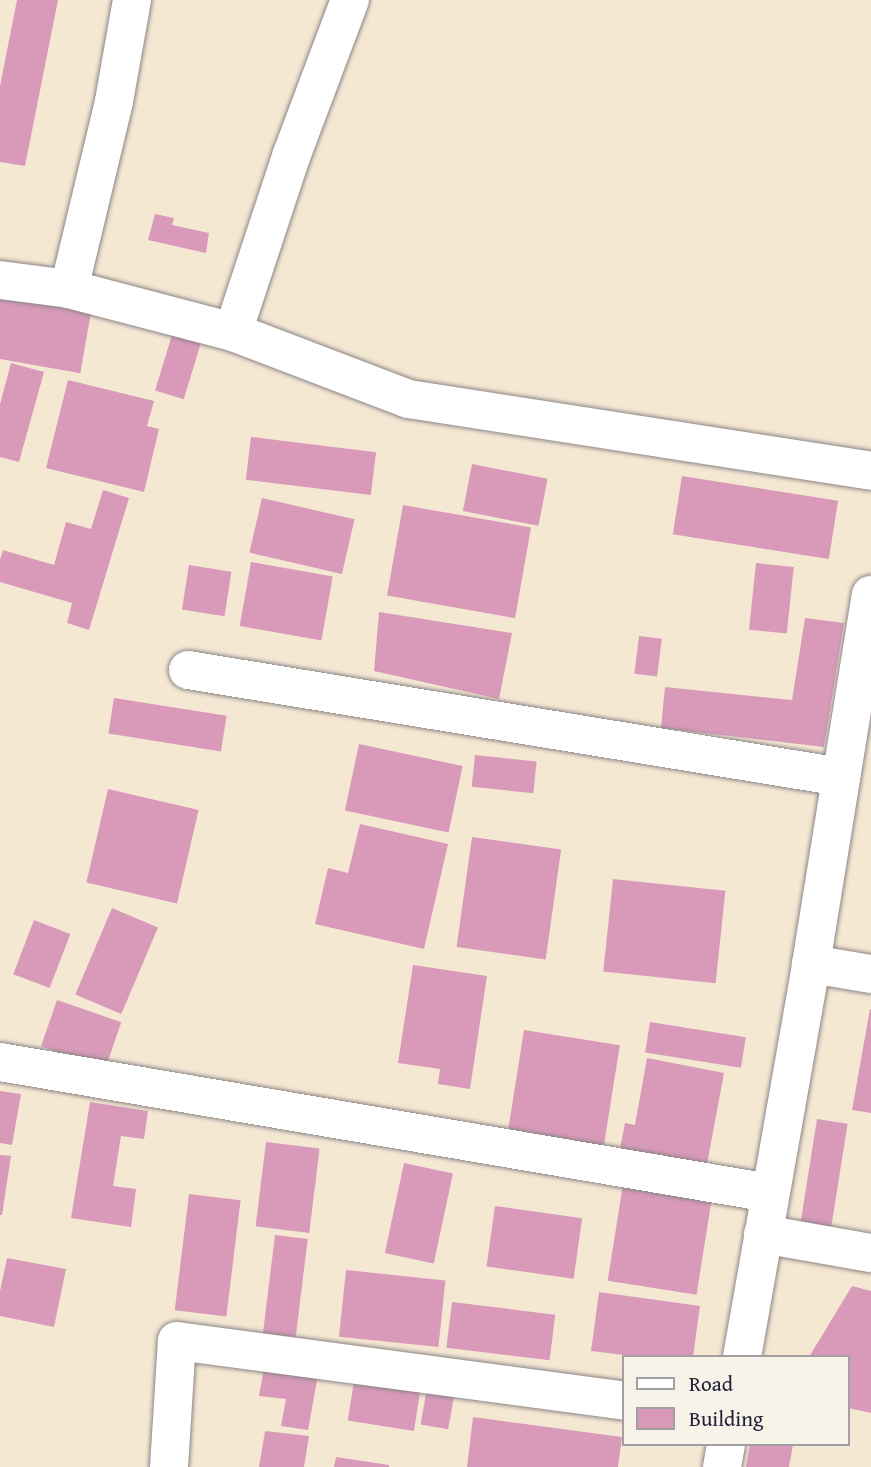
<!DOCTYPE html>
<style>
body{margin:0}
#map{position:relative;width:871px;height:1467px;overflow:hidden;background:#f5e8d3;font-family:"Gentium Book Plus",serif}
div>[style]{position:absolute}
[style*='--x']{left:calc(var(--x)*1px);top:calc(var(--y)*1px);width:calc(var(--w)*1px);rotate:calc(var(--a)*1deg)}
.building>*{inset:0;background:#d99aba;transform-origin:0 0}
.roads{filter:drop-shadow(0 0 2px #8c8587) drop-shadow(0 0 2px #8c8587)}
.minor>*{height:38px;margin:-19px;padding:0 19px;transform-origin:19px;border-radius:19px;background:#fff}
span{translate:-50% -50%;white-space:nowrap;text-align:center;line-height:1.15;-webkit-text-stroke:5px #f7f3e8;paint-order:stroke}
.legend{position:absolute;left:622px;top:1355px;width:228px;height:91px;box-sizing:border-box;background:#f7f3e8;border:2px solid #a29fa3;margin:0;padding:9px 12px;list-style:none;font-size:21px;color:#22223b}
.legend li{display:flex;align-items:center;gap:14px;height:35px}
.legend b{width:35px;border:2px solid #a29fa3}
</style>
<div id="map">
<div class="building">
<div style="clip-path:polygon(17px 0,58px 0,25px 166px,0 162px,0 86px)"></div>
<div style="clip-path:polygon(155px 214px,174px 218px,172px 225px,209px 233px,206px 253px,148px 240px)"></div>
<div style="left:0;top:293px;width:93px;height:65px;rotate:10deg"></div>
<div style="left:172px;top:335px;width:30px;height:58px;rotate:17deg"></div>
<div style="clip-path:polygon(11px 363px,44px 372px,19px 462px,0 457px,0 404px)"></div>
<div style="clip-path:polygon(68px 380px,154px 401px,147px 426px,159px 429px,144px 492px,46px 468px)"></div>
<div style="left:251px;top:437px;width:126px;height:43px;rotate:7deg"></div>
<div style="left:472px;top:464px;width:77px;height:48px;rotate:11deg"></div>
<div style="left:682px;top:476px;width:158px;height:59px;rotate:9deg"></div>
<div style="clip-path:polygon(103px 490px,129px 498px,89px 630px,67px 623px,72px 603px,0 582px,0 560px,3px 550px,54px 565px,66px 522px,91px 529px)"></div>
<div style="left:262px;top:498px;width:95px;height:56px;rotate:13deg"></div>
<div style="left:403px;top:505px;width:130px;height:92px;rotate:10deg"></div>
<div style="left:251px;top:562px;width:83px;height:65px;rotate:10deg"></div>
<div style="left:756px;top:563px;width:38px;height:67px;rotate:6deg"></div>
<div style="left:189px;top:565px;width:43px;height:45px;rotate:9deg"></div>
<div style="clip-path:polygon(379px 612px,512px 633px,499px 699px,374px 671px)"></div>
<div style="clip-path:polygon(805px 618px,844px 623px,824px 747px,661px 728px,665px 687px,792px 700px)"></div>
<div style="left:639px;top:636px;width:23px;height:38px;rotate:7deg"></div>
<div style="left:114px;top:698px;width:114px;height:36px;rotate:9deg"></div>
<div style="left:359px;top:744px;width:106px;height:68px;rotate:12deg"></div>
<div style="left:475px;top:755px;width:62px;height:32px;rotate:6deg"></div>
<div style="left:108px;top:789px;width:93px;height:96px;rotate:13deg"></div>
<div style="clip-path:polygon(360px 824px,448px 844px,424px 949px,315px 924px,328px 868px,348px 873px)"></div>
<div style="left:472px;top:837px;width:90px;height:111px;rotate:8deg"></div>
<div style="left:613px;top:879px;width:113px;height:93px;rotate:6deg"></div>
<div style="left:112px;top:908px;width:50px;height:94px;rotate:23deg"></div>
<div style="left:34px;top:920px;width:39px;height:58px;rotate:21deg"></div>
<div style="clip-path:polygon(413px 965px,487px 976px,470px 1089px,438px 1084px,440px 1069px,398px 1063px)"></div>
<div style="left:57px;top:1000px;width:68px;height:49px;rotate:19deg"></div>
<div style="clip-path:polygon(870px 1009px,871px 1009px,871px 1113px,852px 1110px)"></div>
<div style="left:650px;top:1022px;width:97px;height:31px;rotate:9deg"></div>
<div style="left:524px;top:1030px;width:97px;height:107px;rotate:9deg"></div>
<div style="clip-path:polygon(647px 1058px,724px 1073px,705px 1175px,618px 1158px,625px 1123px,635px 1125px)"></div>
<div style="clip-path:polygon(0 1091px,21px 1094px,12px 1145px,0 1143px)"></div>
<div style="clip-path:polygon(90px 1102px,148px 1111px,144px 1139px,121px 1136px,113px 1186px,136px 1189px,131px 1227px,71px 1218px)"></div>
<div style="left:817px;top:1119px;width:31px;height:110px;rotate:9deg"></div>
<div style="left:266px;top:1142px;width:54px;height:85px;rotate:7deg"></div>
<div style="clip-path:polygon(0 1155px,11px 1156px,2px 1215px,0 1215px)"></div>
<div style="left:404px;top:1163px;width:50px;height:92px;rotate:12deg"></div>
<div style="left:623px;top:1184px;width:90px;height:98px;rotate:9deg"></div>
<div style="left:189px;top:1194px;width:52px;height:117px;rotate:7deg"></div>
<div style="left:495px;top:1206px;width:88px;height:61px;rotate:8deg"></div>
<div style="left:275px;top:1235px;width:33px;height:99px;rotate:7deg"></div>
<div style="clip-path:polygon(7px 1258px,66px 1269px,54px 1327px,0 1316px,0 1291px)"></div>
<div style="left:346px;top:1270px;width:100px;height:67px;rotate:6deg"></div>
<div style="clip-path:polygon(852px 1286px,871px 1291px,871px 1413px,848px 1408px,848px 1357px,809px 1357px)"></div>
<div style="clip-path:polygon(599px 1292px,700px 1306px,693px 1357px,640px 1357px,591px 1351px)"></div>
<div style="left:452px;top:1302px;width:104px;height:46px;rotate:7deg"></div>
<div style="clip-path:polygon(264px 1368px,318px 1375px,308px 1430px,281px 1426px,286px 1399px,259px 1396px)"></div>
<div style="left:354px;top:1381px;width:67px;height:40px;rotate:9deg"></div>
<div style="left:427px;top:1388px;width:28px;height:37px;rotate:10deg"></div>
<div style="clip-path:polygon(473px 1417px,622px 1437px,618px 1467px,467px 1467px)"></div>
<div style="clip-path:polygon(265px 1431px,309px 1436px,304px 1467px,259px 1467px)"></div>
<div style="clip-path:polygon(750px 1444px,793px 1444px,789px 1467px,746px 1467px)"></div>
<div style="clip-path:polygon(336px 1457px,389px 1465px,389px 1467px,334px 1467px)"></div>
</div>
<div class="roads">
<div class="minor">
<div style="--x:0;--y:280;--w:70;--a:7.4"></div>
<div style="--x:69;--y:289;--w:170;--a:14.7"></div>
<div style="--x:233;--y:332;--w:187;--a:20.9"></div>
<div style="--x:408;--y:399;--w:469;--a:8.8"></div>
<div style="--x:69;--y:289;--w:193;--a:-76.5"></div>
<div style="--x:114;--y:101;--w:103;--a:-79.9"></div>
<div style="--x:233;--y:332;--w:188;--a:-71.7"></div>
<div style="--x:292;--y:154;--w:165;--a:-69.4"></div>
<div style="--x:188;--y:670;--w:662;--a:9.31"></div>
<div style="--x:811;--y:964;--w:61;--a:9.5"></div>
<div style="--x:0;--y:1062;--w:781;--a:9.66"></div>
<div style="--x:763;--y:1234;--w:110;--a:10"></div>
<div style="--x:742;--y:1357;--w:399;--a:-80"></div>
<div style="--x:811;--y:964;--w:374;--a:-80.8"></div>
<div style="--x:169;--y:1467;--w:126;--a:-86.4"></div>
<div style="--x:177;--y:1341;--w:451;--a:7.6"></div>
<div style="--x:722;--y:1467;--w:23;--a:-80"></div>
</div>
</div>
<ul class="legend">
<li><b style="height:9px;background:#fff"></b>Road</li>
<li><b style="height:19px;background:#d99aba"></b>Building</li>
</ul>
</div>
